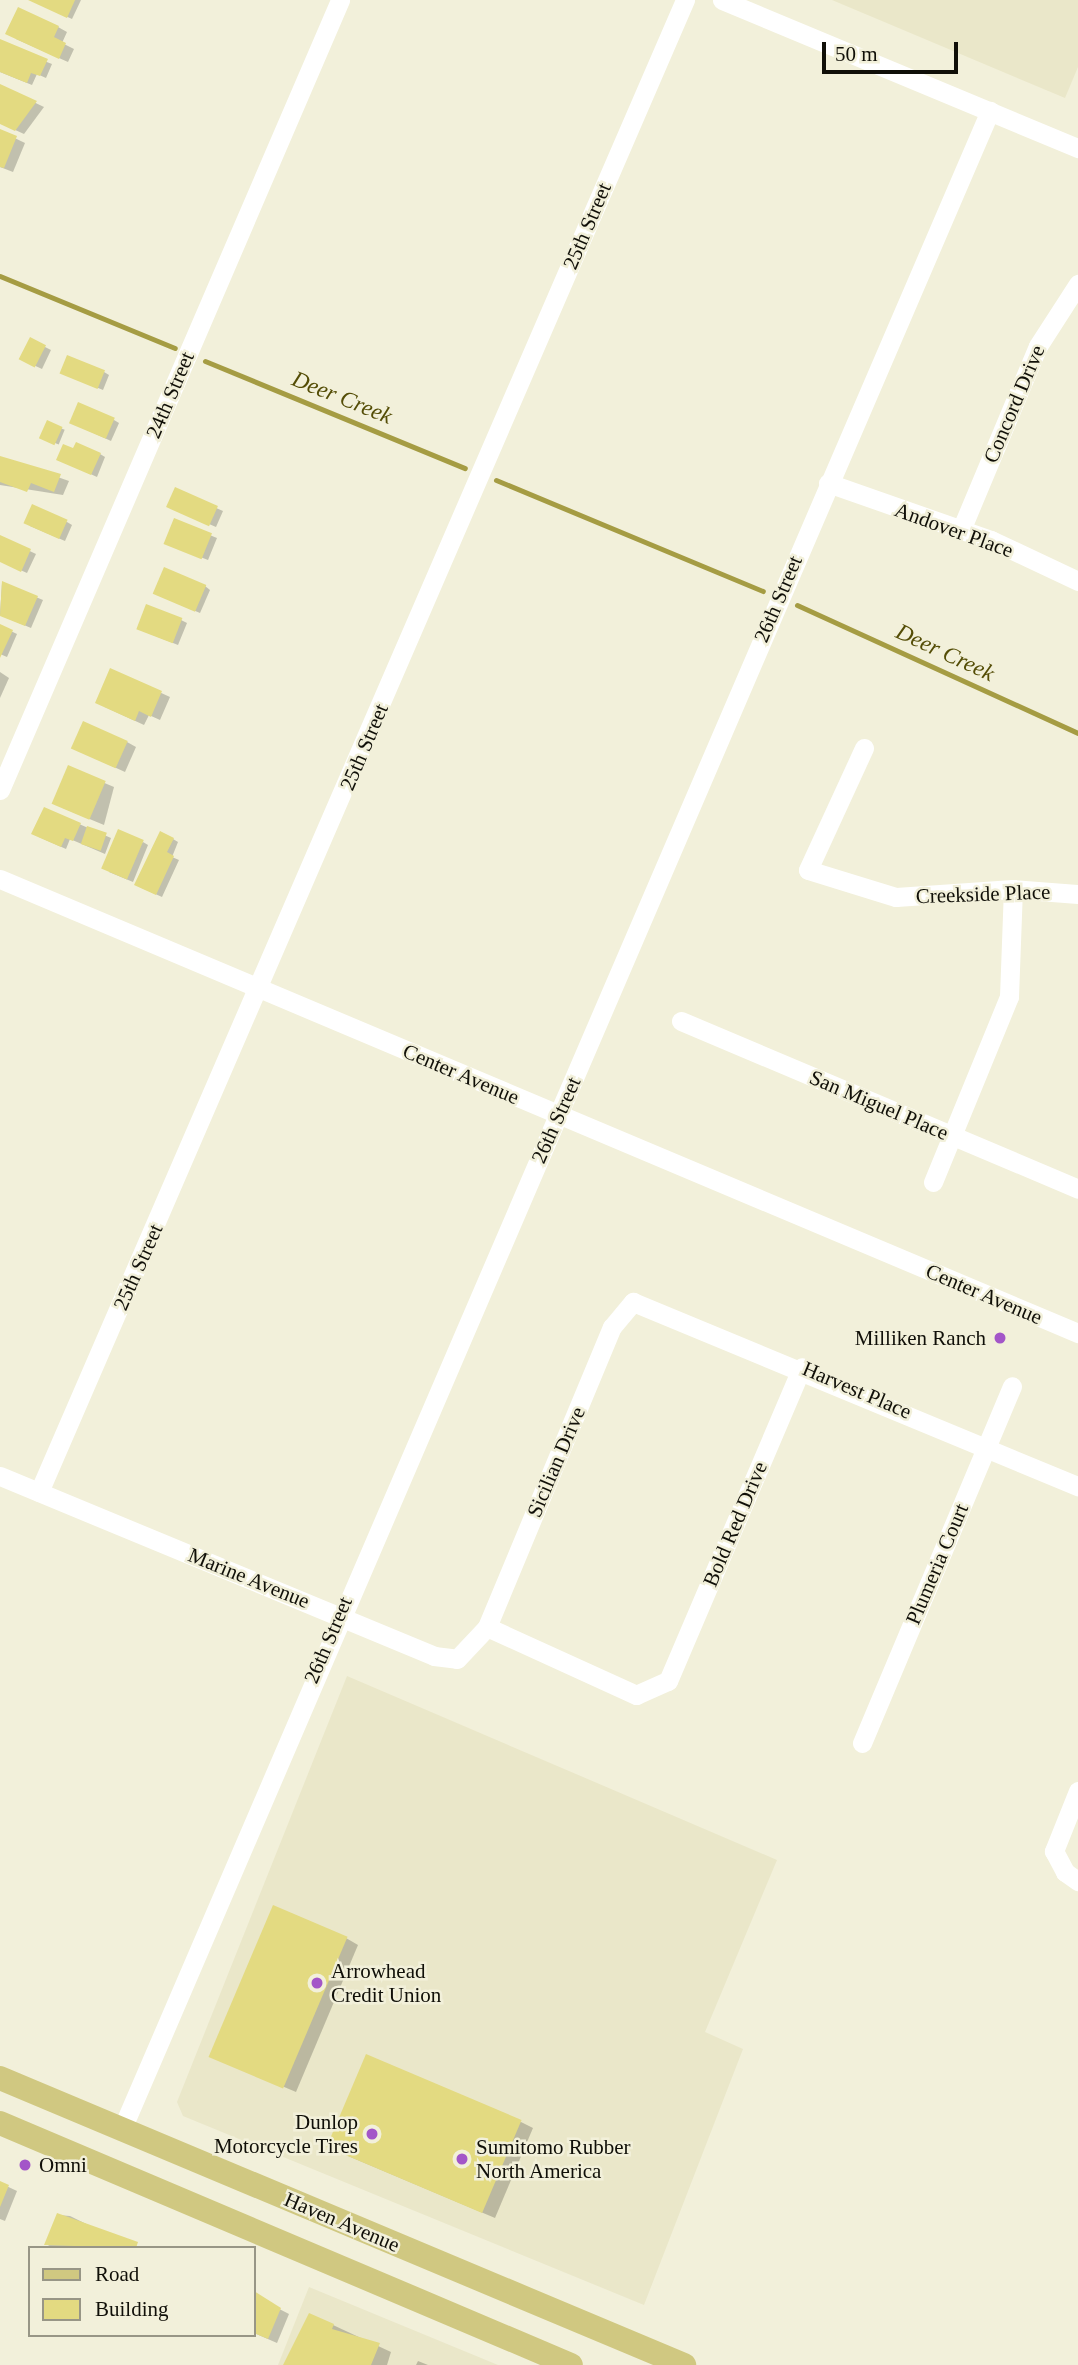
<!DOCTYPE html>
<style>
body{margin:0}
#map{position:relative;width:1078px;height:2365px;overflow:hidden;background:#f2f0da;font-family:Georgia,serif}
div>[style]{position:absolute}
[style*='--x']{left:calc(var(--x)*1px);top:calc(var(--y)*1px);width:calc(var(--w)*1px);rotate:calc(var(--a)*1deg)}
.built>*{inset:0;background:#eae7c9}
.shadow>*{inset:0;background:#0003;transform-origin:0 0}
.stream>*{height:5px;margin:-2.5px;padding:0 2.5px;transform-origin:2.5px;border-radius:2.5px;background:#a59c43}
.building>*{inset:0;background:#e3da81;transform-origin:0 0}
.minor>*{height:19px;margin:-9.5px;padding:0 9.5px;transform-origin:9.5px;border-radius:9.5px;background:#fff}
.major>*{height:24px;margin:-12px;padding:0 12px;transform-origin:12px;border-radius:12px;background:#d0c881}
.dots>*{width:19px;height:19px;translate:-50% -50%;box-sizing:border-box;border:4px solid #f2f0da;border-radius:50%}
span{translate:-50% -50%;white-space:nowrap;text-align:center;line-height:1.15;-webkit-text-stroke:5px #f2f0da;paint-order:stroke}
.street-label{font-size:21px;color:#100f08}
.poi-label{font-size:21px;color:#100f08}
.right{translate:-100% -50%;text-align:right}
.left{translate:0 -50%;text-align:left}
.water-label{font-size:23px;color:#544d06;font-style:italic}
.legend{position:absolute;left:28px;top:2246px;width:228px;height:91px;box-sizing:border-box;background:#f2f0da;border:2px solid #989686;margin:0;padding:9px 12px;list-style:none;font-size:21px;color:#100f08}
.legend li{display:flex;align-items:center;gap:14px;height:35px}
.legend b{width:35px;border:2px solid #989686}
.scale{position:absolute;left:822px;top:42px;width:136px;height:32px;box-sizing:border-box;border:4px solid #100f08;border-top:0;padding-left:9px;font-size:21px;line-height:24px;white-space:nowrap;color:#100f08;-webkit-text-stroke:5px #f2f0da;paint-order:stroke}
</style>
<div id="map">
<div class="built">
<div style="clip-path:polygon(832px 0,1078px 0,1078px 67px,1065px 98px)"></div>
<div style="clip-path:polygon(347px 1676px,777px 1860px,705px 2032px,743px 2049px,644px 2305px,183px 2116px,177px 2102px)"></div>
<div style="clip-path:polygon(309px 2287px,498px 2365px,278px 2365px)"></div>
</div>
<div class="shadow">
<div style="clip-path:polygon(31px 0,81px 0,72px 19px)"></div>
<div style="clip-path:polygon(58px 27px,67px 32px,62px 43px,74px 49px,68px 62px,16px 39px)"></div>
<div style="clip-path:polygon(0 44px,52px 64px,46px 78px,37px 74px,32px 85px,0 72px)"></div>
<div style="clip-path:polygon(0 86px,44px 107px,24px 134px,0 123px)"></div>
<div style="clip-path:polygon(0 131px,25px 143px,13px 172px,0 167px)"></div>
<div style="clip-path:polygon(31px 340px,51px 350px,42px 369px,27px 362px)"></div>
<div style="clip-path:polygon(104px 372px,109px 375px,103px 390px,67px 375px)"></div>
<div style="clip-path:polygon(114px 420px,119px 423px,111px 441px,76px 425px)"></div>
<div style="left:48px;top:423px;width:18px;height:16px;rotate:22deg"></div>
<div style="clip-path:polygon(100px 454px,105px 457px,97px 477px,64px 462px)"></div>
<div style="clip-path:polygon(0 457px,69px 481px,63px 495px,0 485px)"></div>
<div style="clip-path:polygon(175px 490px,223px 511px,216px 527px,174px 509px)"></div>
<div style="clip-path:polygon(175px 521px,217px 538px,208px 560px,172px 546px)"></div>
<div style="clip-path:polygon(67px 522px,72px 525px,65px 541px,30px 526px)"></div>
<div style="clip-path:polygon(0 537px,36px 554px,27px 573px,0 561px)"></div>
<div style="clip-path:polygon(2px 583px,43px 600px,31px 628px,0 615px)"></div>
<div style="clip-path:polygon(205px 586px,210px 590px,200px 613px,160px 596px)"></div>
<div style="clip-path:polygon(181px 620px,187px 623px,178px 645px,143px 631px)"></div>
<div style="clip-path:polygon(0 626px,17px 634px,7px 657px,0 654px)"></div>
<div style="clip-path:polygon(111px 670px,170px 697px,160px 720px,149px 715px,144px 725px,105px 707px)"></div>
<div style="clip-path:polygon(0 672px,9px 678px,0 698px)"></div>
<div style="clip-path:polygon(127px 742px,136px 747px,125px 772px,81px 752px)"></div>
<div style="clip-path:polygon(69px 768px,114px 787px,104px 825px,63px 808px)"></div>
<div style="clip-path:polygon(45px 809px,111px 838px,105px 854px,70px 839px,66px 849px,39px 837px)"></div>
<div style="clip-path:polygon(173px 839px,178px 842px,172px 857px,179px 860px,162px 897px,142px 888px)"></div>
<div style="clip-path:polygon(143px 842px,148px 845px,133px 882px,109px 872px)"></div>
<div style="clip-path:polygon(346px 1938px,358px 1945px,296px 2092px,211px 2056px)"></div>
<div style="clip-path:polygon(521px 2122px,533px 2128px,495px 2218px,341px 2153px)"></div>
<div style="clip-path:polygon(0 2183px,17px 2191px,5px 2221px,0 2219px)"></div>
<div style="clip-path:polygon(58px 2215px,70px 2216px,135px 2248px,53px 2248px,46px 2244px)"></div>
<div style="clip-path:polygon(254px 2296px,289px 2314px,277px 2343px,254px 2333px)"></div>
<div style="clip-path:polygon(333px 2325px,391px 2352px,387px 2365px,285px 2365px)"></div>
<div style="clip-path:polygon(418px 2361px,428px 2365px,416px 2365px)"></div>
</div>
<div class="stream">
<div style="--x:0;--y:276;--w:189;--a:22.4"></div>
<div style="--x:205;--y:361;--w:281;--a:22.4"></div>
<div style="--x:496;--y:480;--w:289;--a:22.6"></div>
<div style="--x:797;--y:605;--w:309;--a:24.5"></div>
</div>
<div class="building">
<div style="clip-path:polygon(28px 0,75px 0,67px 18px)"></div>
<div style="clip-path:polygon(18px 7px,59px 26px,54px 37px,66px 43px,59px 59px,5px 34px)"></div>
<div style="clip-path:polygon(0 39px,48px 59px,40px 76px,31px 73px,27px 83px,0 72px)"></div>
<div style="clip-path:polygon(0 84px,37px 101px,15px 131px,0 124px)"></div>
<div style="clip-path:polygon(0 129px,17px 136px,4px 168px,0 167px)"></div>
<div style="left:30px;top:337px;width:18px;height:25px;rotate:27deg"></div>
<div style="left:67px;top:355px;width:41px;height:20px;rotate:22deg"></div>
<div style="left:78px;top:402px;width:40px;height:23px;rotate:23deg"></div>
<div style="left:47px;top:420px;width:17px;height:20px;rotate:24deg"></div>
<div style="clip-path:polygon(76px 442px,101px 453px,91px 475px,56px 460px,63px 444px,73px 448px)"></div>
<div style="clip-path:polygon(0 456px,61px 474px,54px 492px,31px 483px,27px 492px,0 482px)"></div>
<div style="left:175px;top:487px;width:47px;height:22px;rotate:24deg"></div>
<div style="left:32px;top:504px;width:39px;height:21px;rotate:24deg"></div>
<div style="left:174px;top:518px;width:41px;height:28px;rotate:22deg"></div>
<div style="clip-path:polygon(0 535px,31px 549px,21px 572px,0 562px)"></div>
<div style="left:164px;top:567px;width:46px;height:29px;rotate:23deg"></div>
<div style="clip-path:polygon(2px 581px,38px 596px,25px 626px,0 616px)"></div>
<div style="left:146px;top:604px;width:39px;height:27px;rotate:21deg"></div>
<div style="clip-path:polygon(0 624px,13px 630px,0 658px)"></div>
<div style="clip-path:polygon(110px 668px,162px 691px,151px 717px,139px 711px,135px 721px,95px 703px)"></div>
<div style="left:83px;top:721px;width:49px;height:30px;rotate:24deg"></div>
<div style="left:68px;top:765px;width:41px;height:42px;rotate:23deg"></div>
<div style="clip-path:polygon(44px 807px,81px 823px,73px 841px,65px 838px,61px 847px,31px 834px)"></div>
<div style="left:87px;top:826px;width:21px;height:19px;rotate:19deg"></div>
<div style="left:118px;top:829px;width:28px;height:43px;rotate:23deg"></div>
<div style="clip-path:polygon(160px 831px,174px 838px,167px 852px,174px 856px,156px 895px,134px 885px)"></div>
<div style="left:273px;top:1905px;width:81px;height:165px;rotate:23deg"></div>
<div style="left:366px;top:2054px;width:169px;height:101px;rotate:23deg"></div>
<div style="clip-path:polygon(0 2181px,9px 2185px,0 2207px)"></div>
<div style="clip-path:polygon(57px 2213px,138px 2242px,136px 2248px,44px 2245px)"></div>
<div style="clip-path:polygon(254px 2291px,281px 2308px,268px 2339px,254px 2333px)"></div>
<div style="clip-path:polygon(309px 2313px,334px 2324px,332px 2329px,380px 2343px,371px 2365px,283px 2365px)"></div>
</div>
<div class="minor">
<div style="--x:722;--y:0;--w:386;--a:22.6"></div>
<div style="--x:828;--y:483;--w:173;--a:19.3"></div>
<div style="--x:991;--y:540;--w:96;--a:25.2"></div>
<div style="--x:961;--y:530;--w:199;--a:-67.3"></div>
<div style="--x:1038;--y:346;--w:74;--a:-57.2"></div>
<div style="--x:864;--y:748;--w:134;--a:114.7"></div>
<div style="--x:808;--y:870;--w:92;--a:17.1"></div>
<div style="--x:896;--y:897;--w:117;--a:-3.9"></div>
<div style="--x:1013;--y:889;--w:65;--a:4.4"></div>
<div style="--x:0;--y:790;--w:860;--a:-66.71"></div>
<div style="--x:0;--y:879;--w:1170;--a:22.84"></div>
<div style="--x:681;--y:1021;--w:431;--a:22.9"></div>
<div style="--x:933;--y:1182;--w:200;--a:-67.7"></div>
<div style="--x:1009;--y:997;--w:108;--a:-87.9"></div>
<div style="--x:0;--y:1476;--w:470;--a:22.5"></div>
<div style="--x:434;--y:1656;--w:23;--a:7"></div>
<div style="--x:457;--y:1659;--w:44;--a:-46.8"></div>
<div style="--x:487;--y:1627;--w:325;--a:-67.4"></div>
<div style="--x:612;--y:1327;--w:33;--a:-50"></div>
<div style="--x:633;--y:1302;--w:482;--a:22.5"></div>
<div style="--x:39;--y:1492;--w:1626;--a:-66.59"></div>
<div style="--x:487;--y:1627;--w:164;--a:24.5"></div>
<div style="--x:636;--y:1695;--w:35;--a:-24"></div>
<div style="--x:668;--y:1681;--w:341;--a:-66.9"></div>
<div style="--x:862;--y:1743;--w:387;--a:-67.2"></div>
<div style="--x:1078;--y:1791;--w:65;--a:111.8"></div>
<div style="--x:1054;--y:1851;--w:24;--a:62"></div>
<div style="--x:1065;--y:1872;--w:16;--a:35"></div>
<div style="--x:122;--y:2129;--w:2197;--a:-66.73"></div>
</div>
<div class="major">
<div style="--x:0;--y:2078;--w:742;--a:22.76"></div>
<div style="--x:0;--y:2123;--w:620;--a:22.97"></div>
</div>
<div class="dots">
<div style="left:1000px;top:1338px;background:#a356c8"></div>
<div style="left:317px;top:1983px;background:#a356c8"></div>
<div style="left:372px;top:2134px;background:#a356c8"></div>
<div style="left:462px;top:2159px;background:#a356c8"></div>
<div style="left:25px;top:2165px;background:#a356c8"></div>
</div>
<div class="street-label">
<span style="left:587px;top:226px;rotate:-67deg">25th Street</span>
<span style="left:170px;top:395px;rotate:-67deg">24th Street</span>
<span style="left:1014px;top:404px;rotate:-67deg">Concord Drive</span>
<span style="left:954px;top:530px;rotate:20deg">Andover Place</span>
<span style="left:778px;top:599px;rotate:-67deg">26th Street</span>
<span style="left:364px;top:747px;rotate:-67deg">25th Street</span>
<span style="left:983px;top:894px;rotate:-2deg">Creekside Place</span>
<span style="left:461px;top:1074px;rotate:23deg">Center Avenue</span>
<span style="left:879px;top:1105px;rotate:23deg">San Miguel Place</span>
<span style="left:556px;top:1120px;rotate:-66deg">26th Street</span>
<span style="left:138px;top:1267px;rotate:-66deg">25th Street</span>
<span style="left:984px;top:1294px;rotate:23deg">Center Avenue</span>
<span style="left:857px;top:1390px;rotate:23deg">Harvest Place</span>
<span style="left:556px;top:1462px;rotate:-67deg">Sicilian Drive</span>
<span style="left:735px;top:1524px;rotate:-67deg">Bold Red Drive</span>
<span style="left:937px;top:1564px;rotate:-67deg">Plumeria Court</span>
<span style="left:249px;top:1578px;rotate:22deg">Marine Avenue</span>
<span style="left:328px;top:1640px;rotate:-67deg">26th Street</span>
<span style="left:342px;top:2222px;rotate:23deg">Haven Avenue</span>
</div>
<div class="poi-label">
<span class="right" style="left:986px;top:1338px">Milliken Ranch</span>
<span class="left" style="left:331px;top:1983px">Arrowhead<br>Credit Union</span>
<span class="right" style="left:358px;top:2134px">Dunlop<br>Motorcycle Tires</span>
<span class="left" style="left:476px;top:2159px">Sumitomo Rubber<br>North America</span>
<span class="left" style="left:39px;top:2165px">Omni</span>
</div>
<div class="water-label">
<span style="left:342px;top:398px;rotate:22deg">Deer Creek</span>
<span style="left:945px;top:653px;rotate:25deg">Deer Creek</span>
</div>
<ul class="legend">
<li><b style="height:9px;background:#d0c881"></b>Road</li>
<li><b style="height:19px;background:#e3da81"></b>Building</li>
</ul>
<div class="scale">50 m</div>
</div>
